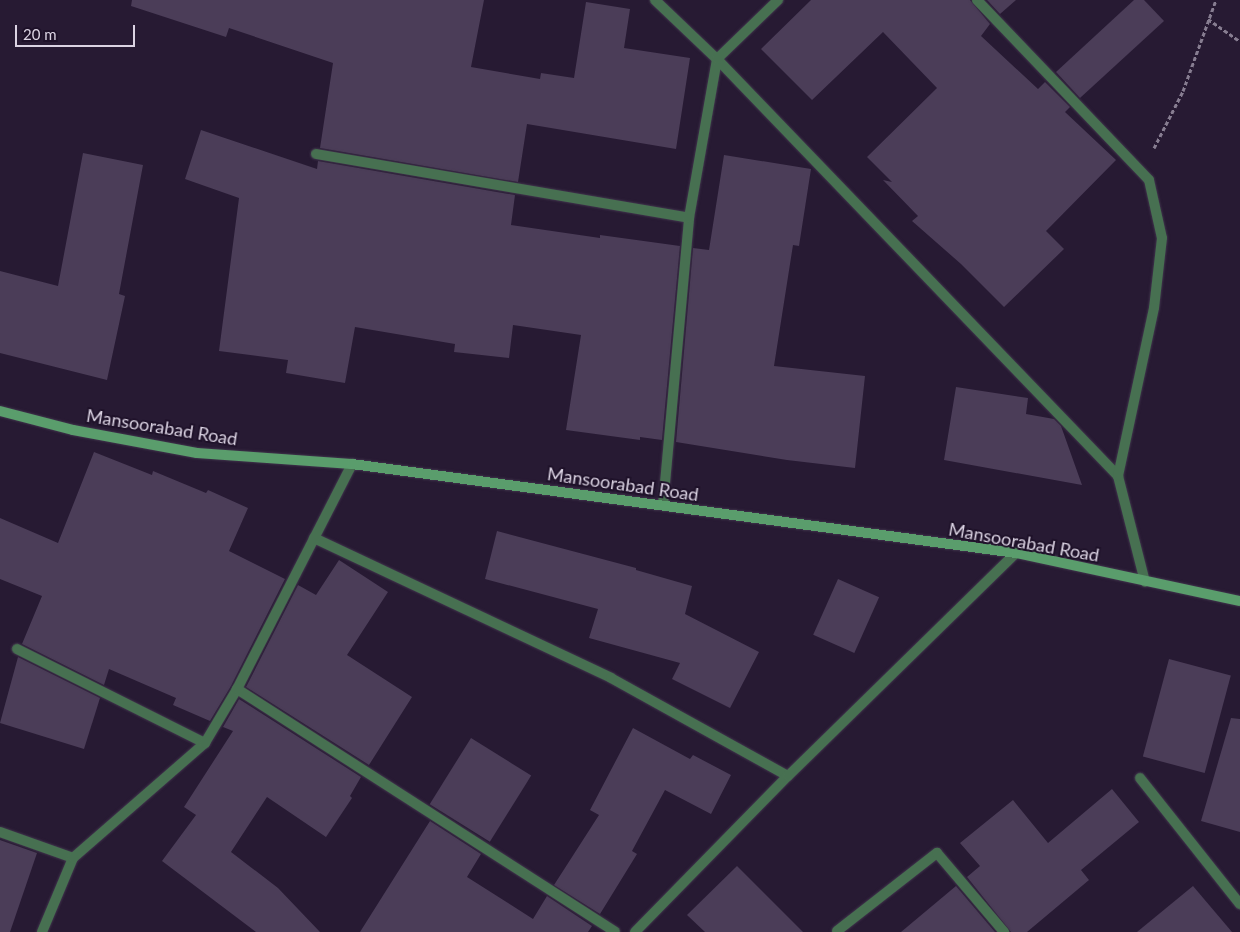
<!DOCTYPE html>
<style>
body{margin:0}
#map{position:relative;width:1240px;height:932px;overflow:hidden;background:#271a33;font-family:Lato,sans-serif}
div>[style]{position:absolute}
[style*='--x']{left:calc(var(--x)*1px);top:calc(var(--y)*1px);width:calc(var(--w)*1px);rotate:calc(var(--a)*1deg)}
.building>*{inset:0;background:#4b3d58;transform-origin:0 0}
.path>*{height:3px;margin-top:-1.5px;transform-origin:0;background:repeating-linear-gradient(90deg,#877d91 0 4px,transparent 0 6.5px)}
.roads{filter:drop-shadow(0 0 1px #40344c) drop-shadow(0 0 1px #40344c)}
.street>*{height:10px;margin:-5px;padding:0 5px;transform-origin:5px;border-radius:5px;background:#477051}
.secondary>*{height:10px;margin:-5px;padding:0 5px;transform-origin:5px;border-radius:5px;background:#5a9d6c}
span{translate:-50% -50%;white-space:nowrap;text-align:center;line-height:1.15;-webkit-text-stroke:4px #1e1129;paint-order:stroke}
.street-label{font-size:18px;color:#dbd3e3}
.scale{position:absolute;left:15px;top:25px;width:120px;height:22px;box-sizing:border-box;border:2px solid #dbd3e3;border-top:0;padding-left:6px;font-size:15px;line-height:18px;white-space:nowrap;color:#dbd3e3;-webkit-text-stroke:4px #1e1129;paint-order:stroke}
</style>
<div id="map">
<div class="building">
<div style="clip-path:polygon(132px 0,484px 0,471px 67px,540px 79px,541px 73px,574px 78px,586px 2px,630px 9px,624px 48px,690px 58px,676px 149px,527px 124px,518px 182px,320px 148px,333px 63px,229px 28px,226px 37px,131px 6px)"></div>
<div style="clip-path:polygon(811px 0,970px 0,990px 24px,981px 36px,1038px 89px,1045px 82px,1070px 107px,1065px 112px,1116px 160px,1046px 231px,1064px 249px,1004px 307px,961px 264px,912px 221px,918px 216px,883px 180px,892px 182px,867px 157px,937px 88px,883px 32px,812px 100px,761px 49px)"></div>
<div style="clip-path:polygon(987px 0,1016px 0,1000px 14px)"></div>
<div style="clip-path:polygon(1134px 0,1144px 0,1164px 21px,1080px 98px,1056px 72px)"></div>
<div style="clip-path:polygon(201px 130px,317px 169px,318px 161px,515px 195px,511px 225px,600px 238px,600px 235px,680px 246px,662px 440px,640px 437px,640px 440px,566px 430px,581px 335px,513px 325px,509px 358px,454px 352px,455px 344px,355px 327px,345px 383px,286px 373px,288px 360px,219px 351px,239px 198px,185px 179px)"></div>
<div style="clip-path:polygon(83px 153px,143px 165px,119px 294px,125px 296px,107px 380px,0 353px,0 271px,58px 286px)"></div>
<div style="clip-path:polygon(724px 155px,811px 169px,799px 246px,793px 245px,774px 366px,865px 376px,855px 468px,787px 460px,676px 442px,693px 248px,709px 250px)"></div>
<div style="clip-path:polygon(956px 387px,1028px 398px,1026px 414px,1054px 419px,1061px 426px,1082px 485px,944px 460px)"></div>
<div style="clip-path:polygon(94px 452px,152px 475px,153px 471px,206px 493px,208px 490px,248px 508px,229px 551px,285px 579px,231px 686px,210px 721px,173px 705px,176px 698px,109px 669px,104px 685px,22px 644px,42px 596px,0 579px,0 518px,58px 543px)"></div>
<div style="clip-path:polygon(497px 531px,636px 568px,636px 570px,692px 586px,685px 614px,759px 652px,730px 708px,672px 679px,680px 663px,589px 638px,598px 609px,485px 579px)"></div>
<div style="clip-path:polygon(339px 560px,388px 592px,347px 655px,412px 697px,369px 765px,246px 687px,298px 585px,316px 595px)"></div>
<div style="left:838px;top:579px;width:45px;height:61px;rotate:24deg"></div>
<div style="clip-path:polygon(18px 657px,100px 698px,84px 749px,0 723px)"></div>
<div style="left:1169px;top:659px;width:64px;height:101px;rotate:15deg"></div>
<div style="clip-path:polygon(239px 699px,361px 777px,350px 796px,352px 798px,326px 837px,267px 797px,231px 852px,278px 888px,320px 932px,256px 932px,162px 861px,196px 815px,184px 807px,233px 731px,223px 727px)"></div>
<div style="clip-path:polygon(1231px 718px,1240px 719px,1240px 832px,1201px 821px)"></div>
<div style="clip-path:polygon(633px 728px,690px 759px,693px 755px,731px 775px,711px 814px,665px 790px,632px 851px,637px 854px,600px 914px,554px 885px,599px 815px,590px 810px)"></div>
<div style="left:471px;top:738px;width:71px;height:78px;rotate:32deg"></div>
<div style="clip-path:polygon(1112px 789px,1139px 822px,1081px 870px,1089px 880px,1027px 932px,1011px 932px,967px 877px,980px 866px,960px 843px,1013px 800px,1048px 843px)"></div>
<div style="clip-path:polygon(430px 821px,481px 854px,467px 877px,533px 919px,547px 896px,592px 926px,588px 932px,360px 932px)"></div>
<div style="clip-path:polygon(0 840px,37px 853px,10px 932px,0 932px)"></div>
<div style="clip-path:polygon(737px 866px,803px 932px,705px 932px,687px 915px)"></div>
<div style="clip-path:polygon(956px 886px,995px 932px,901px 932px)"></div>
<div style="clip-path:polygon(1193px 886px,1232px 932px,1137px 932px)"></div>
</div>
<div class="path">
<div style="--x:1208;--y:19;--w:39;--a:35"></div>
<div style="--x:1154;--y:148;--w:64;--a:-63"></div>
<div style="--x:1183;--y:91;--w:97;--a:-70.1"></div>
</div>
<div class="roads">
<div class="street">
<div style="--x:655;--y:0;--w:86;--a:43.6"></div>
<div style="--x:717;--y:59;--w:579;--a:46.12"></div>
<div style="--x:1118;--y:476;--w:109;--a:75.7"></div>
<div style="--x:977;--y:0;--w:249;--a:46.3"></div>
<div style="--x:1149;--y:180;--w:59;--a:77.4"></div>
<div style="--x:1162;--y:238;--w:70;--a:96.5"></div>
<div style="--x:1154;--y:308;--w:172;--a:102.1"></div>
<div style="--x:316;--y:154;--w:378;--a:9.7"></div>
<div style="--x:663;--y:505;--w:288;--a:-84.8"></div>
<div style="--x:689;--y:218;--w:161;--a:-80"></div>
<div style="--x:717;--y:59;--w:85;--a:-44"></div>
<div style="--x:314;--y:538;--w:328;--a:25.2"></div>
<div style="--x:611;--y:678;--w:202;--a:29"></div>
<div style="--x:17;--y:649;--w:210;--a:26.6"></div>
<div style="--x:237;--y:689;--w:449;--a:32.7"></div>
<div style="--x:1140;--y:778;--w:161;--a:51.6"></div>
<div style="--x:0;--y:832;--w:77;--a:19.6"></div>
<div style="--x:837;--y:931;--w:127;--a:-38"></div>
<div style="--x:937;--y:853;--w:104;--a:49.7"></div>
<div style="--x:42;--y:932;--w:80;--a:-67.3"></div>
<div style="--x:73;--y:858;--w:175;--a:-41.1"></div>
<div style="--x:205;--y:743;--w:63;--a:-59.3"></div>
<div style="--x:237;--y:689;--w:253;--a:-62.9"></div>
<div style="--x:635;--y:932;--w:219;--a:-45.6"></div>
<div style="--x:788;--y:776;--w:319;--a:-44.4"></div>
</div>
<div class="secondary">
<div style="--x:0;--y:411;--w:75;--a:14.6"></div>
<div style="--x:73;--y:430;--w:126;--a:10.5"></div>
<div style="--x:197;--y:453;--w:155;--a:4.1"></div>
<div style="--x:352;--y:464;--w:670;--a:7.63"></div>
<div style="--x:1016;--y:553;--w:229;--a:12.1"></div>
</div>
</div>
<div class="street-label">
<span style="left:162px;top:427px;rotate:9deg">Mansoorabad Road</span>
<span style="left:623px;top:484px;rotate:8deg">Mansoorabad Road</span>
<span style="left:1024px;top:542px;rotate:10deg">Mansoorabad Road</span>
</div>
<div class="scale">20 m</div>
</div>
